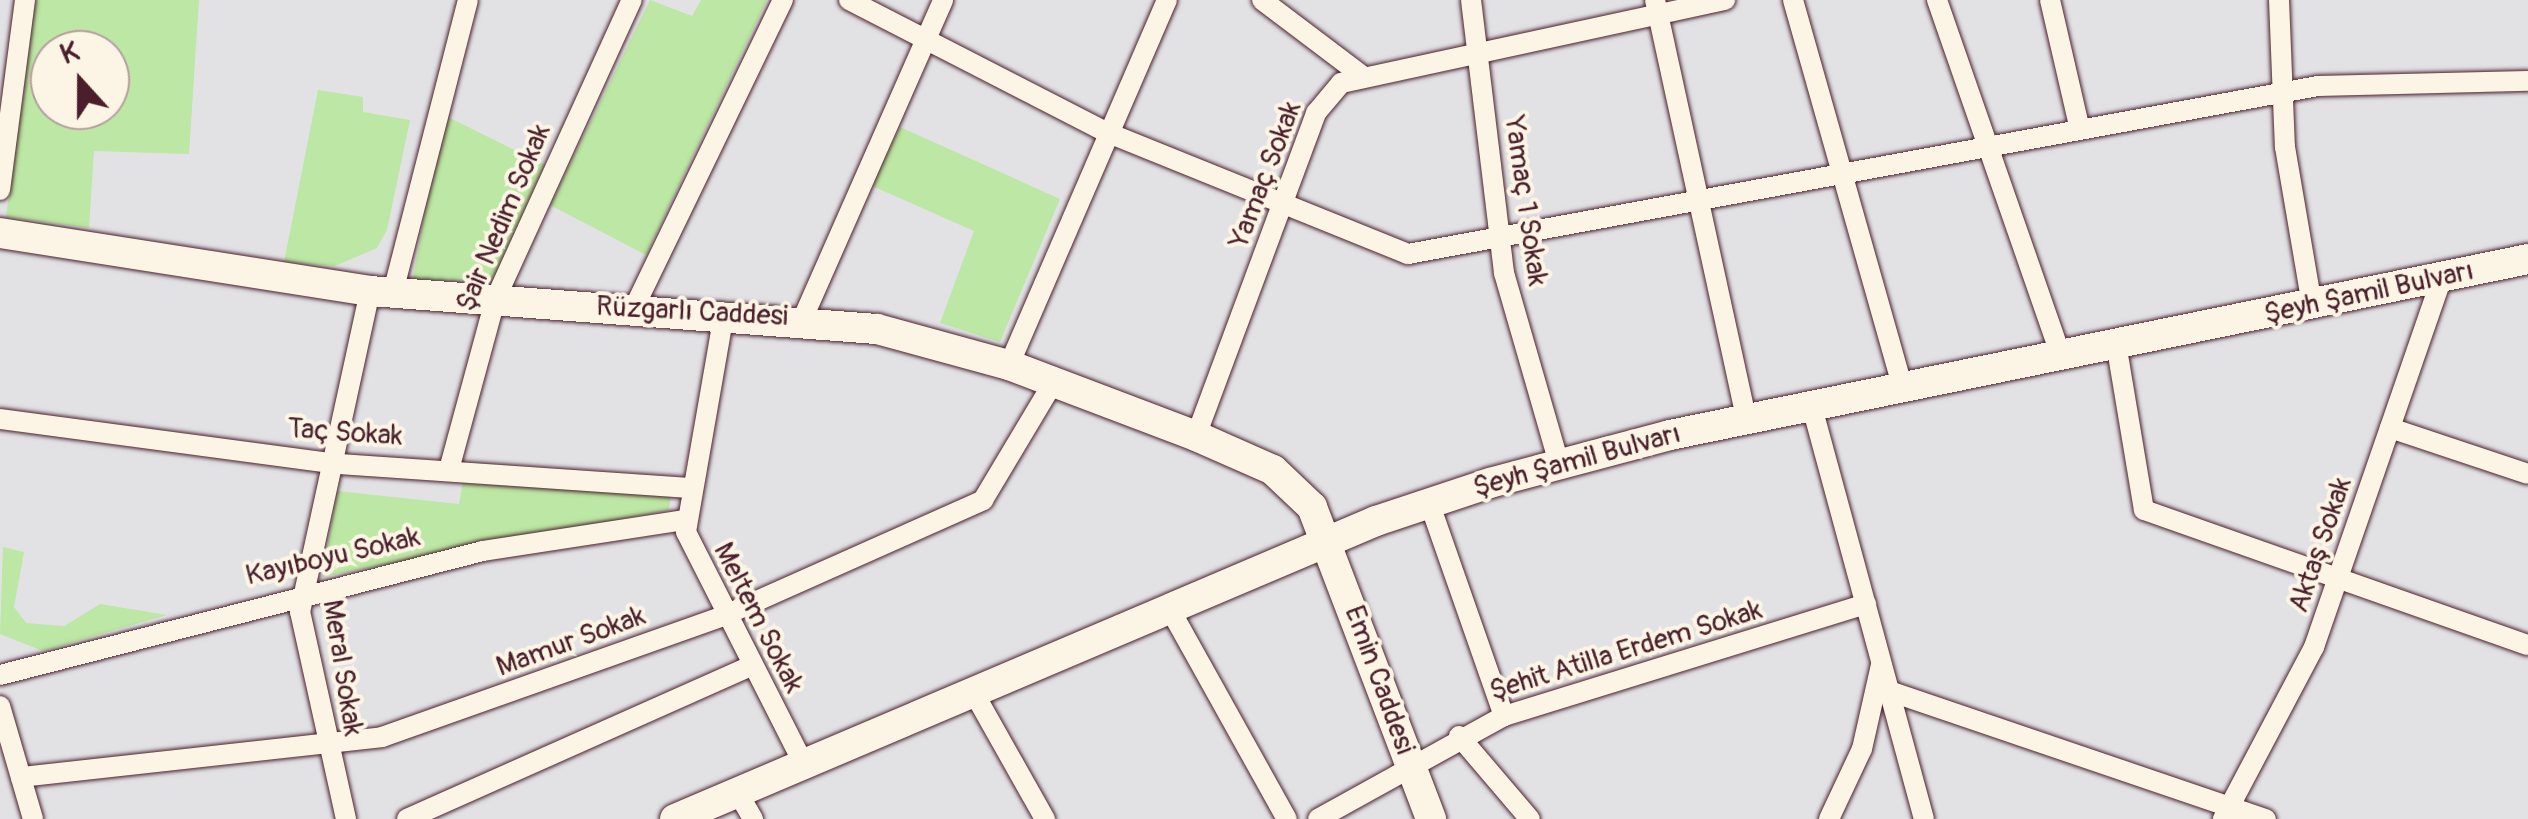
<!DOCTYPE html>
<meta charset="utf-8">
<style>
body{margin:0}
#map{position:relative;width:2528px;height:819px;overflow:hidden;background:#e2e2e5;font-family:Pangolin,sans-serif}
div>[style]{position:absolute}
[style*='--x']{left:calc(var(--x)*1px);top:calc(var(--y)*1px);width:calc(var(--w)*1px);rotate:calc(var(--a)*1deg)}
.green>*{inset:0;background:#bce7a4}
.roads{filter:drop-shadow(0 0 2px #4a1f2b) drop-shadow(0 0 2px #4a1f2b)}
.street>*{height:20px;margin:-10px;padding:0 10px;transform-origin:10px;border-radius:10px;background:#fcf5e5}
.secondary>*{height:30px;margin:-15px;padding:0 15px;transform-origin:15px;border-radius:15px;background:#fcf5e5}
span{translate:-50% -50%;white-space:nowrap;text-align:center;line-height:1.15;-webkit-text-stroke:8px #fcf5e5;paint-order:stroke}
.street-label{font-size:28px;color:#4a1f2b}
.north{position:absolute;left:30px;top:30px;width:100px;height:100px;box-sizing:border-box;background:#fcf5e5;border:2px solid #b59f9b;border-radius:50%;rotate:339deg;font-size:28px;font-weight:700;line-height:40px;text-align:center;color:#4a1f2b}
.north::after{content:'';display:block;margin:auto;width:35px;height:45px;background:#4a1f2b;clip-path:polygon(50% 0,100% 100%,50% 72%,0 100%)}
</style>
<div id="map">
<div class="green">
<div style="clip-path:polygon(evenodd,34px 0,199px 0,189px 154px,94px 151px,89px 228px,6px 217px,34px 0,50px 50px,110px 50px,110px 110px,50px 110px,50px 50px)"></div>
<div style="clip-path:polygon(650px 0,692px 16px,701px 0,767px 0,646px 255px,550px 205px)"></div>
<div style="clip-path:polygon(318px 90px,363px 97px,363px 112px,410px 120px,387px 230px,377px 248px,335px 266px,284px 262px)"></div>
<div style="clip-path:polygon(442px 114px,545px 165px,492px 283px,413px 279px)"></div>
<div style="clip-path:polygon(900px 127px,1060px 199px,1000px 342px,940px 323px,974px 231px,870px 185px)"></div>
<div style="clip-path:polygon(464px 476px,671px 492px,669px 510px,322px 577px,337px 491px,459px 504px)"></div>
<div style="clip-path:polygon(3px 547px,24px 552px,14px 607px,26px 623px,64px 626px,100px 604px,167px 615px,43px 651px,0 634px)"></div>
</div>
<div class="roads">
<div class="street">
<div style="--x:849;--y:0;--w:289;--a:27.2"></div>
<div style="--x:1106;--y:132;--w:326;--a:22"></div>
<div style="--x:1408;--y:254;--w:925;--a:-10.46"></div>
<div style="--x:2318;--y:86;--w:210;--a:-1.4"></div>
<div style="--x:1262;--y:0;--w:124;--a:37.1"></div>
<div style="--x:1471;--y:0;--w:275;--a:83.1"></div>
<div style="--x:1504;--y:273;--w:198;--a:73.9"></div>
<div style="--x:1655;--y:0;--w:429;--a:77.7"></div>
<div style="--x:1793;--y:0;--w:404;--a:74.2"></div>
<div style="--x:1937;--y:0;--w:380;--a:70.8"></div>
<div style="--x:2050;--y:0;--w:129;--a:77"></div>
<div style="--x:2279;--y:0;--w:147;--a:87.7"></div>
<div style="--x:2285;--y:147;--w:160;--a:80.3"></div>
<div style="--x:0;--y:190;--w:192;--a:-82.5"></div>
<div style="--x:393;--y:292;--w:301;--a:-75.6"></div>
<div style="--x:634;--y:308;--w:342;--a:-64.2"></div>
<div style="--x:724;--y:314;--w:221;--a:99.9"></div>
<div style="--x:686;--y:532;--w:261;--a:63.1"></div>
<div style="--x:803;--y:318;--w:347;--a:-66.2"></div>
<div style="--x:2117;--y:349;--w:163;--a:80.5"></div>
<div style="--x:2144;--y:510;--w:407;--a:19.4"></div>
<div style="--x:1009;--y:365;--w:398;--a:-66.6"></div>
<div style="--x:1812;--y:407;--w:427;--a:74.8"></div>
<div style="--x:0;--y:419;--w:341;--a:7.6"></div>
<div style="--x:338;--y:464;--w:350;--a:3.9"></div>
<div style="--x:2390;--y:428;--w:145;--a:18.4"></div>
<div style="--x:1196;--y:436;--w:345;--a:-69.6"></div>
<div style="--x:1316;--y:113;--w:39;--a:-50"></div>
<div style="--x:1341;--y:83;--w:393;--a:-12.2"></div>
<div style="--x:450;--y:466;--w:172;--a:-74.8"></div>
<div style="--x:495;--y:300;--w:330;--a:-65.5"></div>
<div style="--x:1429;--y:502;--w:227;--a:70.7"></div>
<div style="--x:1171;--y:611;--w:238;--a:60.9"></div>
<div style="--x:0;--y:675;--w:498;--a:-14.4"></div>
<div style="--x:482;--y:551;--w:204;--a:-8.7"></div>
<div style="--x:1892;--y:692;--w:395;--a:18.8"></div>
<div style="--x:974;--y:693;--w:145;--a:60.6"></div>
<div style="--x:0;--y:706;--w:118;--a:73.7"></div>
<div style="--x:1459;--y:736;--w:109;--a:49.5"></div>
<div style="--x:21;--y:777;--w:363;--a:-6.3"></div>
<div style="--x:382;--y:737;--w:362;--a:-19.5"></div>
<div style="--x:723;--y:616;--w:285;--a:-24"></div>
<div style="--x:983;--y:500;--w:136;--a:-59.1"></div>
<div style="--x:738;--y:793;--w:30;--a:60"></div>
<div style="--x:346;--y:819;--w:212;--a:-102.5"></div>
<div style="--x:300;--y:612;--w:329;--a:-77.7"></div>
<div style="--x:407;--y:819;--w:376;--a:-24"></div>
<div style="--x:1318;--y:819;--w:213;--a:-29"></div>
<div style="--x:1504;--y:716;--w:379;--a:-17.2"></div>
<div style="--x:1829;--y:819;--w:77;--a:-64.8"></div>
<div style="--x:1862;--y:749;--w:86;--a:-77.3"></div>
<div style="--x:2223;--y:819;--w:195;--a:-62.1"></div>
<div style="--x:2314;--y:647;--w:392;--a:-70.9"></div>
</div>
<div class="secondary">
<div style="--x:0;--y:233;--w:375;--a:8.9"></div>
<div style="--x:370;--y:291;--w:508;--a:4.29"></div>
<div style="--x:877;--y:329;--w:137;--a:15.3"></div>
<div style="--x:1009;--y:365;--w:200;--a:20.8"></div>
<div style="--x:1196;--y:436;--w:84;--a:23.8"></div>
<div style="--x:1273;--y:470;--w:54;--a:43.5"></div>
<div style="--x:1312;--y:507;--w:334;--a:69.1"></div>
<div style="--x:675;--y:819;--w:762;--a:-23.03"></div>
<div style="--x:1376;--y:521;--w:120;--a:-18.4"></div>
<div style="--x:1490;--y:483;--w:186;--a:-14.9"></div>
<div style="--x:1670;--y:435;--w:876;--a:-11.59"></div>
</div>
</div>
<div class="street-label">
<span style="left:1266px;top:175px;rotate:-69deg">Yamaç Sokak</span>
<span style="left:1525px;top:201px;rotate:82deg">Yamaç 1 Sokak</span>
<span style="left:504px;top:218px;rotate:-67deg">Şair Nedim Sokak</span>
<span style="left:2369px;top:293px;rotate:-12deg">Şeyh Şamil Bulvarı</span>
<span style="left:692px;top:312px;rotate:3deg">Rüzgarlı Caddesi</span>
<span style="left:345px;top:433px;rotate:4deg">Taç Sokak</span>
<span style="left:1577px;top:461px;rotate:-15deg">Şeyh Şamil Bulvarı</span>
<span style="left:2321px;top:545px;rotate:-71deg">Aktaş Sokak</span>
<span style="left:333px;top:557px;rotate:-13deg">Kayıboyu Sokak</span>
<span style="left:758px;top:618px;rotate:63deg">Meltem Sokak</span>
<span style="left:571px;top:642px;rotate:-20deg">Mamur Sokak</span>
<span style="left:1626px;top:651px;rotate:-17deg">Şehit Atilla Erdem Sokak</span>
<span style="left:342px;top:668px;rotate:81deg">Meral Sokak</span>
<span style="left:1379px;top:680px;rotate:70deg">Emin Caddesi</span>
</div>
<div class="north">K</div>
</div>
